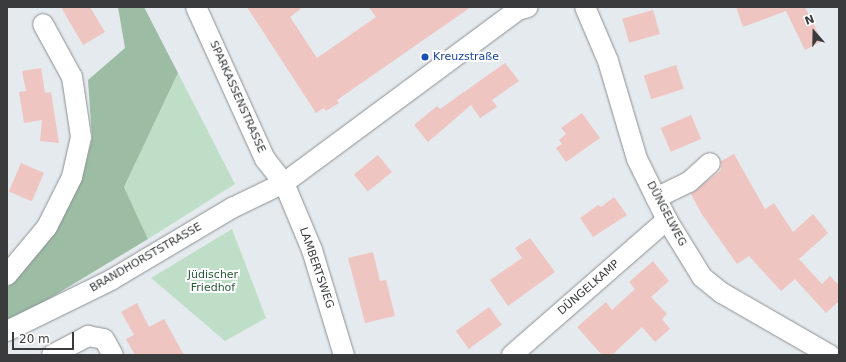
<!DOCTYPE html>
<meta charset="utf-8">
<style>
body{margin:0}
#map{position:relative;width:846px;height:362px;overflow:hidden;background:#e5eaee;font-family:"DejaVu Sans",sans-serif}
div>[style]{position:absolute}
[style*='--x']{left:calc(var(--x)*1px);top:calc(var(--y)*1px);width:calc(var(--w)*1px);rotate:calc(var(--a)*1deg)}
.green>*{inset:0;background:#bfdec7}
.forest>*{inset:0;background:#9cbca4}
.building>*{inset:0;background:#efc5c1;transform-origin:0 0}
.roads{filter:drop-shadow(0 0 1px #8a8f92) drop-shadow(0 0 1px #8a8f92)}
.minor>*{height:20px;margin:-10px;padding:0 10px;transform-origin:10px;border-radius:10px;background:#fff}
.dots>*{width:11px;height:11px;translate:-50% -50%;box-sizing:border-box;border:2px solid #fff;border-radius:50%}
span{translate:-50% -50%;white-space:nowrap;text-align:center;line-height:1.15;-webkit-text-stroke:4px #fff;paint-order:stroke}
.transit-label{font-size:11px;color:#164399}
.left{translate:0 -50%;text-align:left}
.street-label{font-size:11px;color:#393b3c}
.park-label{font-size:11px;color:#265937}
.frame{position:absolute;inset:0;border:8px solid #393b3c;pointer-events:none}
.north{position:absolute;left:794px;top:12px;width:40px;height:40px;-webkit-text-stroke:3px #fff;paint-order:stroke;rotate:340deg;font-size:11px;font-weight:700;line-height:16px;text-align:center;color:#393b3c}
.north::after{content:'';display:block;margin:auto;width:14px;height:18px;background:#393b3c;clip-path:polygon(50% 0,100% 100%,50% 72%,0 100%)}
.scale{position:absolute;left:12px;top:332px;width:62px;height:18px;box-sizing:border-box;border:2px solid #393b3c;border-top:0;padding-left:5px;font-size:12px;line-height:14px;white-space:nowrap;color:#393b3c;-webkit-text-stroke:3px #fff;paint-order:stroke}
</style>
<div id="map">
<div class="green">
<div style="clip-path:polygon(178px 73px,235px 184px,148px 239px,124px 187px)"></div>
<div style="clip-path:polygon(232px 229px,266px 318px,225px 341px,151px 278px)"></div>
</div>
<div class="forest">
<div style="clip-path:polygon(118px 7px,144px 7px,178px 73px,124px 187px,148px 239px,7px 324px,7px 288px,53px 235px,82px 179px,92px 138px,88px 80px,125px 48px)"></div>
</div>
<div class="building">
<div style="clip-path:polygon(61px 7px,90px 7px,105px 32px,83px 45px)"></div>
<div style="clip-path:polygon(247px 7px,303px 7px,290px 17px,317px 58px,376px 17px,369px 7px,471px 7px,337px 100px,339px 103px,326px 111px,324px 108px,316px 113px)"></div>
<div style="clip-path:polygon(736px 7px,805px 7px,822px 41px,805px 50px,786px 11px,743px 27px)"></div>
<div style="left:653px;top:10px;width:25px;height:32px;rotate:74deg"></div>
<div style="clip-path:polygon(505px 63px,519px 81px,492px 100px,497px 107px,480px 118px,471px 105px,428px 142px,414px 125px,437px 106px,440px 109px)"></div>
<div style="left:676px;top:65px;width:25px;height:34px;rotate:72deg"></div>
<div style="clip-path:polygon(41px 68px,45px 93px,51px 92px,59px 143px,40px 141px,42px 120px,24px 123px,19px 92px,26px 91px,22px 71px)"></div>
<div style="clip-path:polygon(582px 113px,600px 138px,566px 162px,556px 148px,562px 144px,559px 140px,566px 134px,561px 128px)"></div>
<div style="left:691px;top:115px;width:26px;height:33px;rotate:67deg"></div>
<div style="clip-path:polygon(734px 154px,765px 209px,774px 203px,793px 232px,813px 214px,828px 233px,799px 259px,822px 284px,830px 276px,839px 285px,839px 301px,826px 313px,795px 279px,781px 291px,749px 256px,737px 264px,701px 213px,691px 194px,721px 170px,721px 161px)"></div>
<div style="left:378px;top:155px;width:22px;height:31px;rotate:51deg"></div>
<div style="left:21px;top:163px;width:25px;height:31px;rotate:23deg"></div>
<div style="clip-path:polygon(614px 197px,627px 215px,593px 237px,580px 218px,598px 205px,601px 207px)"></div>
<div style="clip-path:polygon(530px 238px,555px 272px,508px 306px,490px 280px,522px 258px,515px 248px)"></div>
<div style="clip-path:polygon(373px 252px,380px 281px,386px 280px,395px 316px,365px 323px,348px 258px)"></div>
<div style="clip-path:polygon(653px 261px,669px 281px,651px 297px,667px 314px,662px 319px,670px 329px,655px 342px,642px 327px,612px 355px,602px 355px,577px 327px,606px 302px,612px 310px,635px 289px,629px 282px)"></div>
<div style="clip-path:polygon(137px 303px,149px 327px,164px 319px,184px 355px,135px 355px,126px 339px,134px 335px,121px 312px)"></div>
<div style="left:489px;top:307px;width:22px;height:41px;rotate:54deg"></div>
</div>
<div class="roads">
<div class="minor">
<div style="--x:196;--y:7;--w:167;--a:65.6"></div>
<div style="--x:265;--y:159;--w:31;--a:52"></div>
<div style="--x:284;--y:183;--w:73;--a:67.3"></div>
<div style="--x:312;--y:250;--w:110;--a:73.1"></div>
<div style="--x:585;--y:7;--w:59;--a:66.9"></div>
<div style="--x:608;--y:61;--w:102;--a:73.5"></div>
<div style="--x:637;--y:159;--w:68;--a:63.8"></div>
<div style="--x:667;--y:220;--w:67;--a:58.4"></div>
<div style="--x:702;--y:277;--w:26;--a:39"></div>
<div style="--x:722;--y:293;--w:125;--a:29.9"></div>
<div style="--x:656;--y:198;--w:37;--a:-26"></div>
<div style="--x:689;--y:182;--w:28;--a:-42"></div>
<div style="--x:7;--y:275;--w:62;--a:-50.2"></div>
<div style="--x:47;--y:227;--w:56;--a:-63.4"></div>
<div style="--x:72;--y:177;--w:41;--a:-77.3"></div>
<div style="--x:81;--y:137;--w:61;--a:-98.5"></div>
<div style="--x:72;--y:77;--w:60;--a:-118.7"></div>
<div style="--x:7;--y:331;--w:116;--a:-26.1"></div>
<div style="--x:111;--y:280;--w:141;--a:-30.8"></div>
<div style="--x:232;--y:208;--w:58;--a:-25.7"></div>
<div style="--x:284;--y:183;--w:291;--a:-36.5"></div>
<div style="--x:518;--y:10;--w:10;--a:-17"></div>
<div style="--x:52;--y:355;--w:41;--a:-27.8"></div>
<div style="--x:88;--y:336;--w:16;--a:11"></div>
<div style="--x:104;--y:339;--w:18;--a:61"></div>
<div style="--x:512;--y:355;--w:206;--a:-41.1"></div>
</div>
</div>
<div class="dots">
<div style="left:425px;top:57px;background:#1a4fb4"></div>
</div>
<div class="transit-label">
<span class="left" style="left:433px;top:57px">Kreuzstraße</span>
</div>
<div class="street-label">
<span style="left:237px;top:97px;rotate:66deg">SPARKASSENSTRASSE</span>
<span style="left:666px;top:214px;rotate:62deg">DÜNGELWEG</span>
<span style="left:146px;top:258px;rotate:-30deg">BRANDHORSTSTRASSE</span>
<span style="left:316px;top:268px;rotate:71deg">LAMBERTSWEG</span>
<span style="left:589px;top:288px;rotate:-41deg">DÜNGELKAMP</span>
</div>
<div class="park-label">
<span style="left:213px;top:282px">Jüdischer<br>Friedhof</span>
</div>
<div class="frame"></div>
<div class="north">N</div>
<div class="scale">20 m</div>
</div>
